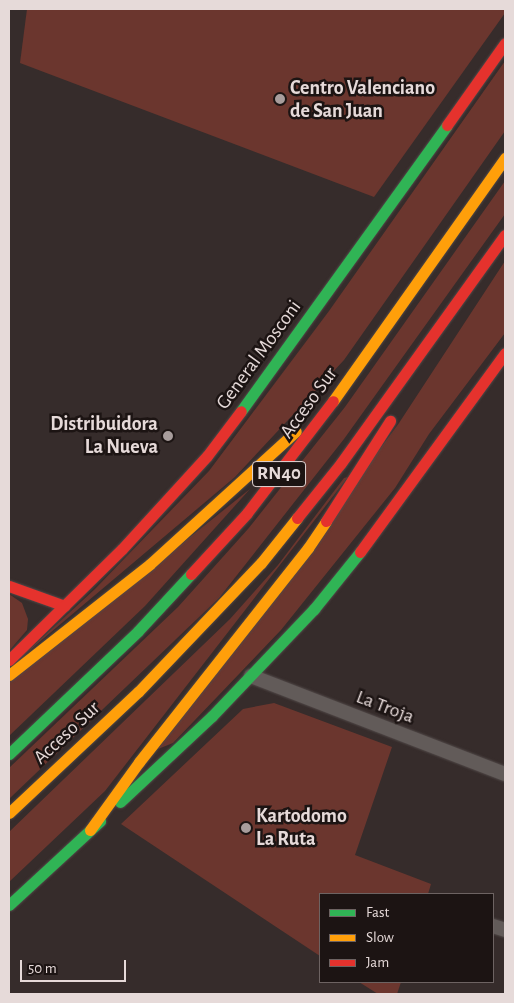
<!DOCTYPE html>
<style>
body{margin:0}
#map{position:relative;width:514px;height:1003px;overflow:hidden;background:#362c2b;font-family:"Alegreya Sans",sans-serif}
div>[style]{position:absolute}
[style*='--x']{left:calc(var(--x)*1px);top:calc(var(--y)*1px);width:calc(var(--w)*1px);rotate:calc(var(--a)*1deg)}
.green>*{inset:0;background:#6b362e}
.roads{filter:drop-shadow(0 0 1px #514948) drop-shadow(0 0 1px #514948)}
.street>*{height:14px;margin:-7px;padding:0 7px;transform-origin:7px;border-radius:7px;background:#625b59}
.fast>*{height:11px;margin:-5.5px;padding:0 5.5px;transform-origin:5.5px;border-radius:5.5px;background:#30b455}
.slow>*{height:11px;margin:-5.5px;padding:0 5.5px;transform-origin:5.5px;border-radius:5.5px;background:#ff9f0a}
.jam>*{height:11px;margin:-5.5px;padding:0 5.5px;transform-origin:5.5px;border-radius:5.5px;background:#e5322d}
.dots>*{width:14px;height:14px;translate:-50% -50%;box-sizing:border-box;border:2px solid #1c1413;border-radius:50%}
span{translate:-50% -50%;white-space:nowrap;text-align:center;line-height:1.15;-webkit-text-stroke:5px #1c1413;paint-order:stroke}
.shield-label span{padding:1px 4px;background:#1c1413;border:1px solid;border-radius:4px;-webkit-text-stroke-width:0}
.shield-label{font-size:19px;color:#e6dad9;font-weight:700}
.poi-label{font-size:20px;color:#e6dad9;font-weight:700}
.left{translate:0 -50%;text-align:left}
.right{translate:-100% -50%;text-align:right}
.street-label{font-size:20px;color:#e6dad9}
.frame{position:absolute;inset:0;border:10px solid #e6dad9;pointer-events:none}
.legend{position:absolute;left:319px;top:893px;width:175px;height:90px;box-sizing:border-box;background:#1c1413;border:1px solid #6d6362;margin:0;padding:6px 9px;list-style:none;font-size:15px;color:#e6dad9}
.legend li{display:flex;align-items:center;gap:10px;height:25px}
.legend b{width:25px;border:1px solid #6d6362}
.scale{position:absolute;left:20px;top:960px;width:106px;height:22px;box-sizing:border-box;border:2px solid #e6dad9;border-top:0;padding-left:6px;font-size:15px;line-height:18px;white-space:nowrap;color:#e6dad9;-webkit-text-stroke:4px #1c1413;paint-order:stroke}
</style>
<div id="map">
<div class="green">
<div style="clip-path:polygon(27px 9px,505px 9px,505px 13px,374px 197px,20px 63px)"></div>
<div style="clip-path:polygon(505px 61px,505px 131px,344px 360px,235px 477px,18px 660px,95px 589px,209px 471px,329px 311px)"></div>
<div style="clip-path:polygon(505px 181px,505px 214px,344px 439px,219px 598px,9px 799px,9px 768px,178px 607px,248px 529px,345px 407px)"></div>
<div style="clip-path:polygon(505px 261px,505px 333px,429px 434px,395px 488px,281px 630px,173px 743px,158px 749px,399px 423px)"></div>
<div style="clip-path:polygon(348px 477px,105px 791px,9px 882px,9px 832px,230px 619px,278px 565px,344px 478px)"></div>
<div style="clip-path:polygon(250px 489px,145px 606px,9px 736px,9px 682px)"></div>
<div style="clip-path:polygon(9px 594px,22px 603px,28px 619px,27px 630px,9px 651px)"></div>
<div style="clip-path:polygon(274px 703px,392px 747px,355px 855px,431px 884px,428px 894px,320px 894px,320px 956px,121px 824px,243px 709px)"></div>
<div style="clip-path:polygon(359px 982px,401px 982px,397px 994px,378px 994px)"></div>
</div>
<div class="roads">
<div class="street">
<div style="--x:251;--y:676;--w:272;--a:21.1"></div>
<div style="--x:493;--y:926;--w:13;--a:18"></div>
</div>
<div class="fast">
<div style="--x:241;--y:411;--w:352;--a:-54.2"></div>
<div style="--x:9;--y:754;--w:178;--a:-43.6"></div>
<div style="--x:138;--y:631;--w:78;--a:-47.1"></div>
<div style="--x:120;--y:802;--w:126;--a:-43.1"></div>
<div style="--x:212;--y:716;--w:148;--a:-46.4"></div>
<div style="--x:314;--y:609;--w:73;--a:-51.1"></div>
<div style="--x:9;--y:905;--w:124;--a:-42.7"></div>
</div>
<div class="slow">
<div style="--x:333;--y:401;--w:298;--a:-54.7"></div>
<div style="--x:9;--y:675;--w:179;--a:-38.2"></div>
<div style="--x:150;--y:564;--w:197;--a:-42.3"></div>
<div style="--x:9;--y:813;--w:177;--a:-43.2"></div>
<div style="--x:138;--y:692;--w:178;--a:-46.4"></div>
<div style="--x:261;--y:563;--w:58;--a:-51.3"></div>
<div style="--x:90;--y:830;--w:84;--a:-54.2"></div>
<div style="--x:139;--y:762;--w:273;--a:-51.7"></div>
<div style="--x:308;--y:548;--w:32;--a:-56"></div>
</div>
<div class="jam">
<div style="--x:447;--y:125;--w:100;--a:-54.7"></div>
<div style="--x:297;--y:518;--w:70;--a:-51.3"></div>
<div style="--x:341;--y:463;--w:281;--a:-54.3"></div>
<div style="--x:326;--y:521;--w:119;--a:-57.4"></div>
<div style="--x:360;--y:552;--w:246;--a:-53.9"></div>
<div style="--x:191;--y:574;--w:83;--a:-47.4"></div>
<div style="--x:247;--y:513;--w:141;--a:-52.5"></div>
<div style="--x:9;--y:586;--w:59;--a:19.7"></div>
<div style="--x:9;--y:660;--w:158;--a:-44.5"></div>
<div style="--x:122;--y:549;--w:126;--a:-47.6"></div>
<div style="--x:207;--y:456;--w:56;--a:-52.9"></div>
</div>
</div>
<div class="dots">
<div style="left:280px;top:99px;background:#a89d9c"></div>
<div style="left:168px;top:436px;background:#a89d9c"></div>
<div style="left:246px;top:828px;background:#a89d9c"></div>
</div>
<div class="shield-label">
<span style="left:279px;top:474px">RN40</span>
</div>
<div class="poi-label">
<span class="left" style="left:290px;top:100px">Centro Valenciano<br>de San Juan</span>
<span class="right" style="left:158px;top:436px">Distribuidora<br>La Nueva</span>
<span class="left" style="left:256px;top:828px">Kartodomo<br>La Ruta</span>
</div>
<div class="street-label">
<span style="left:259px;top:355px;rotate:-54deg">General Mosconi</span>
<span style="left:309px;top:403px;rotate:-54deg">Acceso Sur</span>
<span style="left:385px;top:707px;rotate:21deg">La Troja</span>
<span style="left:67px;top:733px;rotate:-43deg">Acceso Sur</span>
</div>
<div class="frame"></div>
<ul class="legend">
<li><b style="height:6px;background:#30b455"></b>Fast</li>
<li><b style="height:6px;background:#ff9f0a"></b>Slow</li>
<li><b style="height:6px;background:#e5322d"></b>Jam</li>
</ul>
<div class="scale">50 m</div>
</div>
